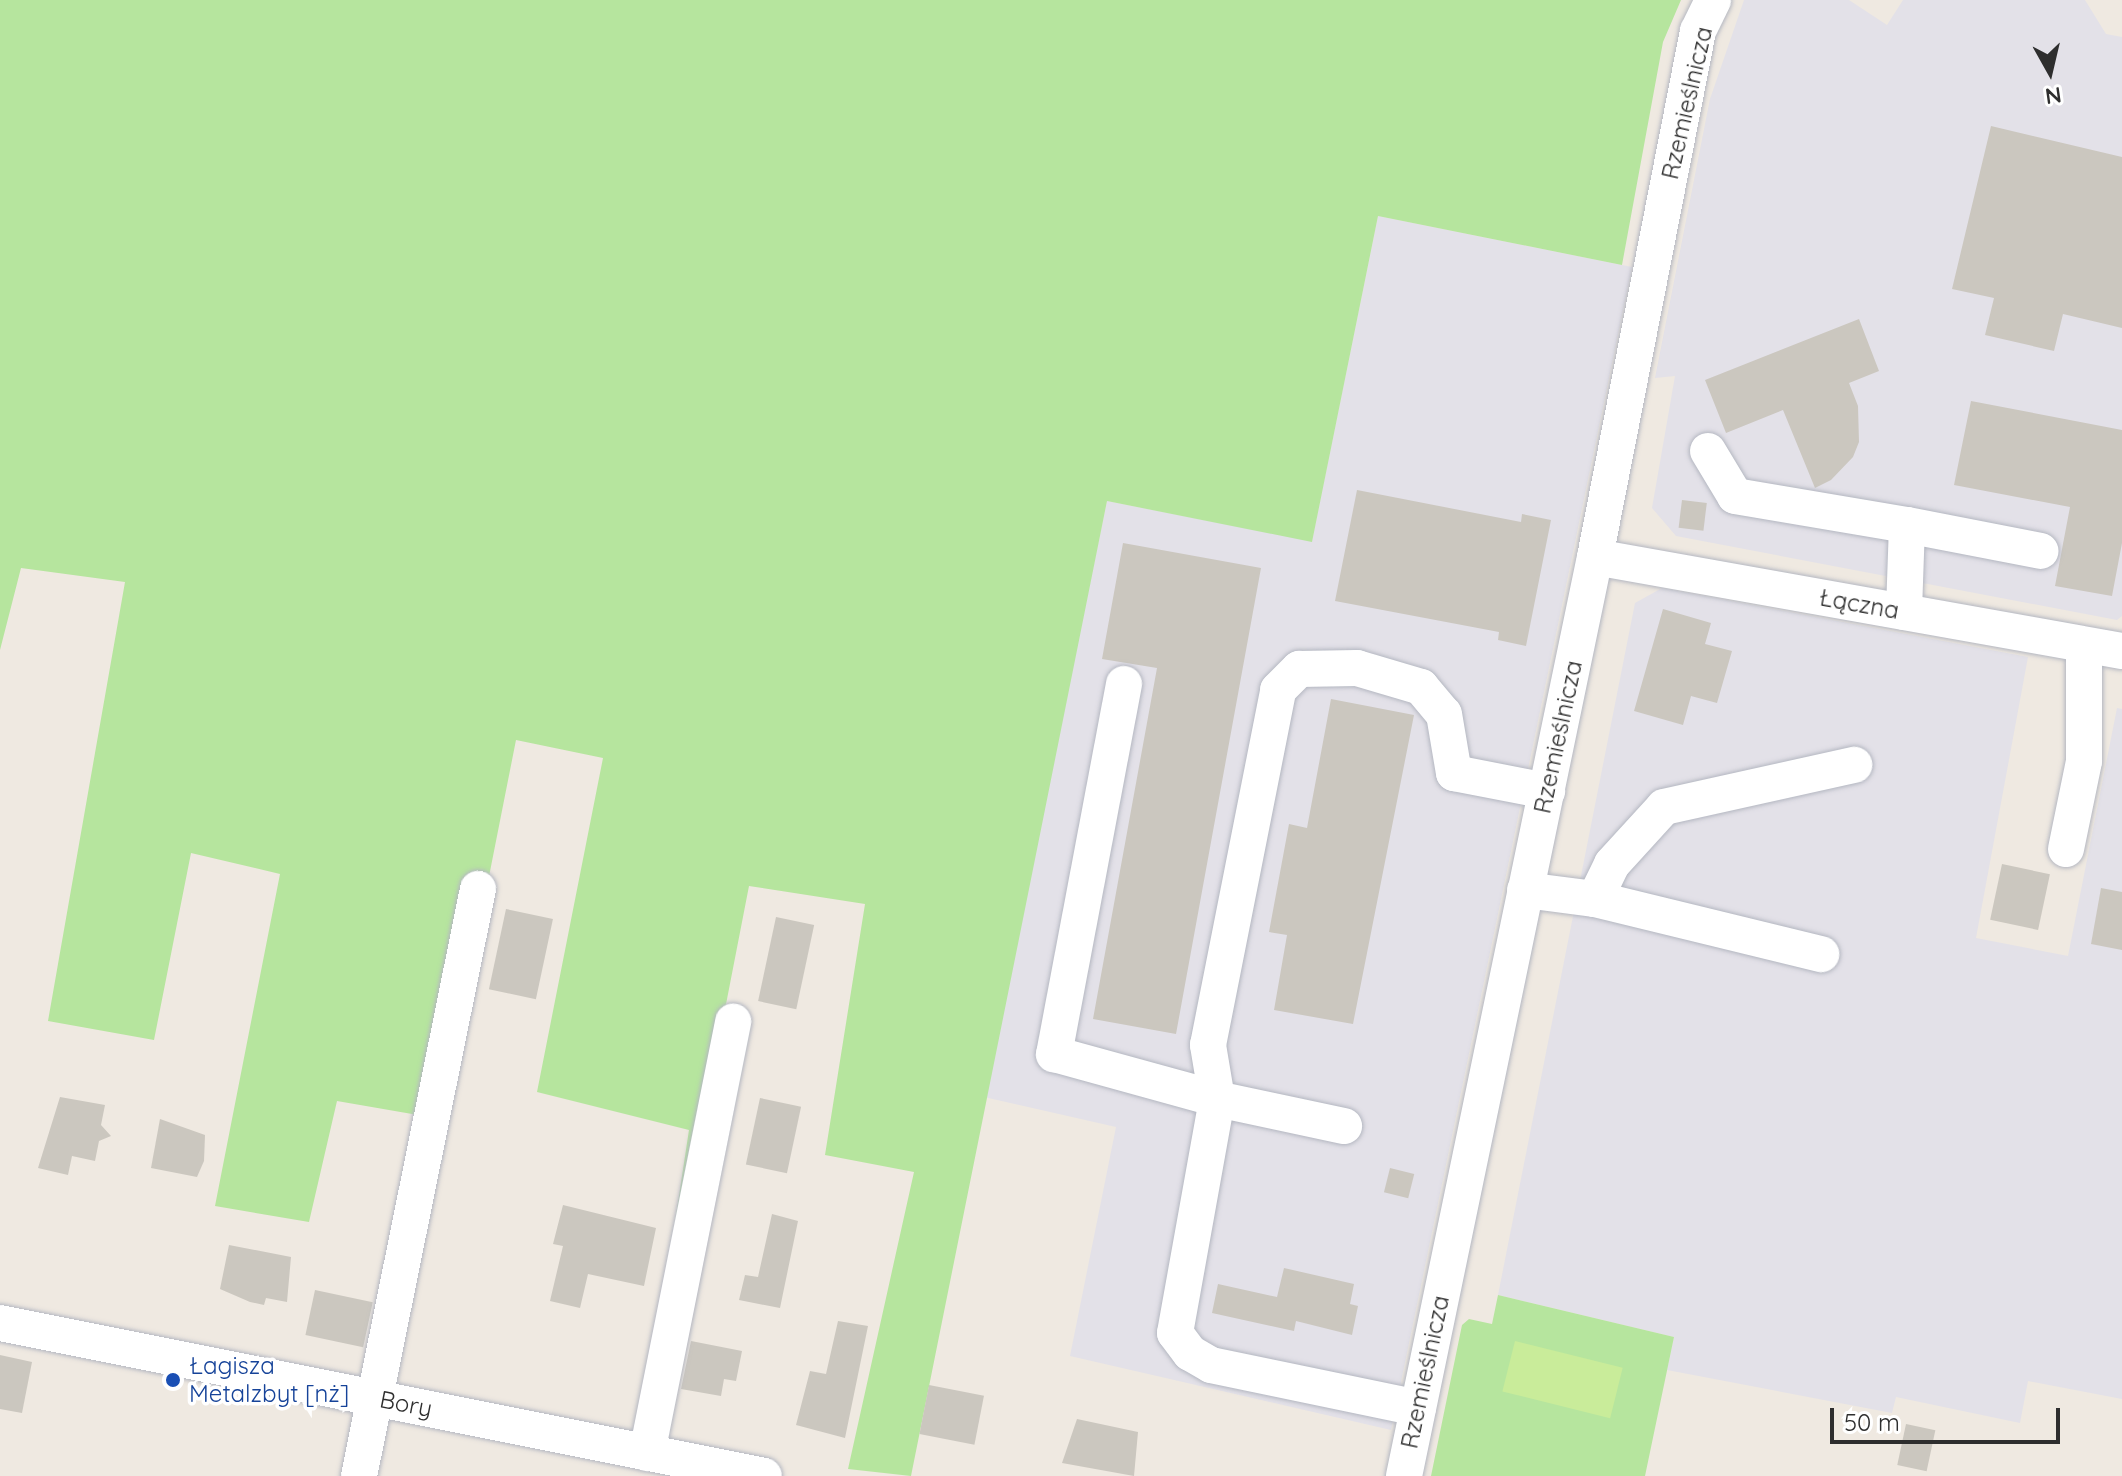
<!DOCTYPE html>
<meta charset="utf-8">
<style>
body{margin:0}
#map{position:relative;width:2122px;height:1476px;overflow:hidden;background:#efe9e1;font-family:Quicksand,sans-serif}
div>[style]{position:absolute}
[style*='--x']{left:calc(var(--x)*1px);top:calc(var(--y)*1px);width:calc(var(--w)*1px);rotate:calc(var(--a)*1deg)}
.industrial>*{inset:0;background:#e3e1e8}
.green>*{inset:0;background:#b6e59e}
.pitch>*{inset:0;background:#c9ec9a;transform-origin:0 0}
.building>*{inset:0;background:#cbc7bf;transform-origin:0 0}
.roads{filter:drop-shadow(0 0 2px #b4b7c1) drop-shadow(0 0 2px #b4b7c1)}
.minor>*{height:36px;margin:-18px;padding:0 18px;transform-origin:18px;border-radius:18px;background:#fff}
.dots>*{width:22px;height:22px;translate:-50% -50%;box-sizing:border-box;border:4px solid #fff;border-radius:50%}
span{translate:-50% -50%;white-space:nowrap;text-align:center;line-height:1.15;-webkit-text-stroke:7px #fff;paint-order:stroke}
.street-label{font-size:24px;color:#2e2e2e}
.transit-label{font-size:24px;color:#164399}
.left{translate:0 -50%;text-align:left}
.north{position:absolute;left:2010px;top:32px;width:80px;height:80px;-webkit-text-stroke:6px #fff;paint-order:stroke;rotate:172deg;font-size:22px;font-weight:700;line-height:32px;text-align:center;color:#2e2e2e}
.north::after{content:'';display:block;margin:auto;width:28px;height:36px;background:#2e2e2e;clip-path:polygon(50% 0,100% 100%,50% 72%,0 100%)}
.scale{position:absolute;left:1830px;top:1408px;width:230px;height:36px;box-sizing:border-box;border:4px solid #2e2e2e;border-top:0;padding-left:10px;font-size:24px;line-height:28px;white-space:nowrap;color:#2e2e2e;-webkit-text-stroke:6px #fff;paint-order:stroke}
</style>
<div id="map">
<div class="industrial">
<i style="clip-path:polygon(1744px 0,1849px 0,1887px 25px,1903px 0,2085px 0,2106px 34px,2122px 37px,2122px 616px,2117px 620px,1676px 536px,1652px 508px,1675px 376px,1655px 378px,1710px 99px)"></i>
<i style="clip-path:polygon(1378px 216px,1632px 267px,1391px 1430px,1070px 1356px,1116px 1127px,984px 1097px,1107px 501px,1312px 541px)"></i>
<i style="clip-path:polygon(1662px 588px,2028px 657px,1976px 938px,2068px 956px,2117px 708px,2122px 709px,2122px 1399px,2028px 1381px,2020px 1423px,1896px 1397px,1892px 1413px,1667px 1370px,1674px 1337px,1498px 1295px,1635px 603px)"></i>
</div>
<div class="green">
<i style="clip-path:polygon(0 0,1681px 0,1663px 42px,1622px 265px,1378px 216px,1312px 542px,1107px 501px,911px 1476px,848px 1469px,914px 1172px,825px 1155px,865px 904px,749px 886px,644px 1426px,689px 1130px,537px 1092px,603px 758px,516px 740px,441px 1119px,337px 1101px,309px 1222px,215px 1206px,280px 874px,191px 853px,154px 1040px,48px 1021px,125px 582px,21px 568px,0 650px)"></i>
<i style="clip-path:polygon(1498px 1295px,1674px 1337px,1645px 1476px,1431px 1476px,1462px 1325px,1469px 1319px,1492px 1324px)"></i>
</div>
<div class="pitch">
<i style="left:1515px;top:1341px;width:111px;height:52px;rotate:14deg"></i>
</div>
<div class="building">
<i style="clip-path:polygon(1991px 126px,2122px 157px,2122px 328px,2063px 314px,2054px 351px,1985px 335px,1994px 298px,1952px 289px)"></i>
<i style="clip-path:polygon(1859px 319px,1879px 371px,1849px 383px,1858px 406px,1859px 442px,1853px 457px,1831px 480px,1815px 488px,1783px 410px,1726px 433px,1705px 380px)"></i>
<i style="clip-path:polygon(1971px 401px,2122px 430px,2122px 543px,2112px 596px,2055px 586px,2070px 507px,1954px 485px)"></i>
<i style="clip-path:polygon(1357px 490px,1521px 522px,1522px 514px,1551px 520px,1526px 646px,1498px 640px,1499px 632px,1335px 601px)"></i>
<i style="left:1682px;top:500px;width:25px;height:28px;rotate:7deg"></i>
<i style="clip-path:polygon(1123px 543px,1261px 568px,1176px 1034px,1093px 1019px,1157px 668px,1102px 659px)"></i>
<i style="clip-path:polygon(1663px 609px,1711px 623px,1705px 644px,1732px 651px,1717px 703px,1691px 696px,1683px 725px,1634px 711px)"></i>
<i style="clip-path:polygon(1331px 699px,1414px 715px,1353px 1024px,1274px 1010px,1287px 935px,1269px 932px,1289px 824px,1307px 828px)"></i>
<i style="left:2002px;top:864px;width:49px;height:57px;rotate:12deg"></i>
<i style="clip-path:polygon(2101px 888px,2122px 892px,2122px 950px,2091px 944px)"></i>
<i style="left:506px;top:909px;width:48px;height:82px;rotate:12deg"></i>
<i style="left:776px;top:917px;width:39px;height:86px;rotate:12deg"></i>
<i style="clip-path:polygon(60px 1097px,105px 1105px,101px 1125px,111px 1136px,99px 1141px,95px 1161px,72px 1156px,68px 1175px,38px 1168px)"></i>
<i style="left:760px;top:1098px;width:42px;height:68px;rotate:12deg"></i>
<i style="clip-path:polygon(160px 1119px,205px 1135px,204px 1161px,197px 1177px,151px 1168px)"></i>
<i style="left:1390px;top:1168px;width:25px;height:25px;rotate:14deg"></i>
<i style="clip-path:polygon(563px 1205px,656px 1228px,644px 1286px,588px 1274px,580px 1308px,550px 1301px,563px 1246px,553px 1244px)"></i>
<i style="clip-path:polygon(772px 1214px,798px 1221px,780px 1308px,739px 1300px,745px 1275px,758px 1277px)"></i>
<i style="clip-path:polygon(229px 1245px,291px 1257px,287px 1302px,266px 1298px,264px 1305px,250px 1302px,220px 1289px)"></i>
<i style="clip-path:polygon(1284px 1268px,1354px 1284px,1350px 1304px,1358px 1306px,1352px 1335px,1296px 1321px,1294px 1331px,1212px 1313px,1218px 1284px,1277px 1297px)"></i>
<i style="left:315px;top:1290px;width:59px;height:46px;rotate:12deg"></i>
<i style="clip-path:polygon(838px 1321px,868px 1326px,845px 1438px,796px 1425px,810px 1371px,826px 1374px)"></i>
<i style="clip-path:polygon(691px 1341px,742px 1351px,736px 1381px,724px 1379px,721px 1396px,681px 1389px)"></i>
<i style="clip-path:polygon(0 1355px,32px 1362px,22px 1413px,0 1409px)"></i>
<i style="left:929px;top:1385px;width:56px;height:50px;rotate:11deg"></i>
<i style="clip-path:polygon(1077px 1419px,1138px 1432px,1134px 1476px,1062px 1463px)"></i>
<i style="left:1906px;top:1424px;width:30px;height:42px;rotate:12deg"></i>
</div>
<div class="roads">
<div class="minor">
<i style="--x:1708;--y:451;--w:52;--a:59"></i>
<i style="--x:1735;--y:496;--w:174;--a:9.6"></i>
<i style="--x:1907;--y:525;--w:87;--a:92"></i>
<i style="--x:1907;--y:525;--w:136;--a:11"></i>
<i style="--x:1595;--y:557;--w:535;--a:10.11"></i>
<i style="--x:1124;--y:684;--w:377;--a:100.7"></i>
<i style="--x:1054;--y:1054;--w:169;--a:15.4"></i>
<i style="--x:1217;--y:1099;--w:130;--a:12"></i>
<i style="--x:2066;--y:849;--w:90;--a:-78.4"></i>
<i style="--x:2084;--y:761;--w:116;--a:-90"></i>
<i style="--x:1525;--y:890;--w:71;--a:7.3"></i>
<i style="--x:1595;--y:899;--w:39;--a:-64"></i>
<i style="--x:1612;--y:864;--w:77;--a:-47.6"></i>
<i style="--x:1664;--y:807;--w:195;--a:-12.5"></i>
<i style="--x:1595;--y:899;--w:233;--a:13.7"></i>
<i style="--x:0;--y:1323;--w:779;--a:11.32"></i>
<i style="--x:1418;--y:1408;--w:211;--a:-168.3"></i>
<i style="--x:1211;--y:1365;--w:24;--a:-150"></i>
<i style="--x:1190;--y:1353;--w:25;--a:-127"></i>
<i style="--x:1175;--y:1333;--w:238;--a:-79.8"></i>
<i style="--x:1217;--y:1099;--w:55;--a:-99.5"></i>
<i style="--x:1208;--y:1045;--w:362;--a:-78.8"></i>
<i style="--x:1278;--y:690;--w:30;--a:-45"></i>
<i style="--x:1299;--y:669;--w:58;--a:-1"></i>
<i style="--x:1357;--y:668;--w:67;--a:16.5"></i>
<i style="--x:1421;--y:687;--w:35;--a:50"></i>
<i style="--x:1444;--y:714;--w:60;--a:80.4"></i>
<i style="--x:1454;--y:773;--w:95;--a:11"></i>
<i style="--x:647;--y:1453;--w:440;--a:-78.7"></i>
<i style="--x:359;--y:1476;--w:599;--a:-78.54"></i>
<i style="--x:1404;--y:1476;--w:939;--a:-78.26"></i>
<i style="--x:1595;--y:557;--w:536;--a:-78.92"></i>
<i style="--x:1698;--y:31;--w:34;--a:-64"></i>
</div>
</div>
<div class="dots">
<i style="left:173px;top:1380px;background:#1a4fb4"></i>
</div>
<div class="street-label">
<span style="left:1687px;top:103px;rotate:-77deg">Rzemieślnicza</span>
<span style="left:1859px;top:604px;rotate:10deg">Łączna</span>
<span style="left:1558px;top:737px;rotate:-78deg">Rzemieślnicza</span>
<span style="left:1425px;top:1372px;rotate:-78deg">Rzemieślnicza</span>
<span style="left:406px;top:1404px;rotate:11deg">Bory</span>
</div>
<div class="transit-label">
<span class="left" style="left:189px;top:1380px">Łagisza<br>Metalzbyt [nż]</span>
</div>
<div class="north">N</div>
<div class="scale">50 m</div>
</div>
